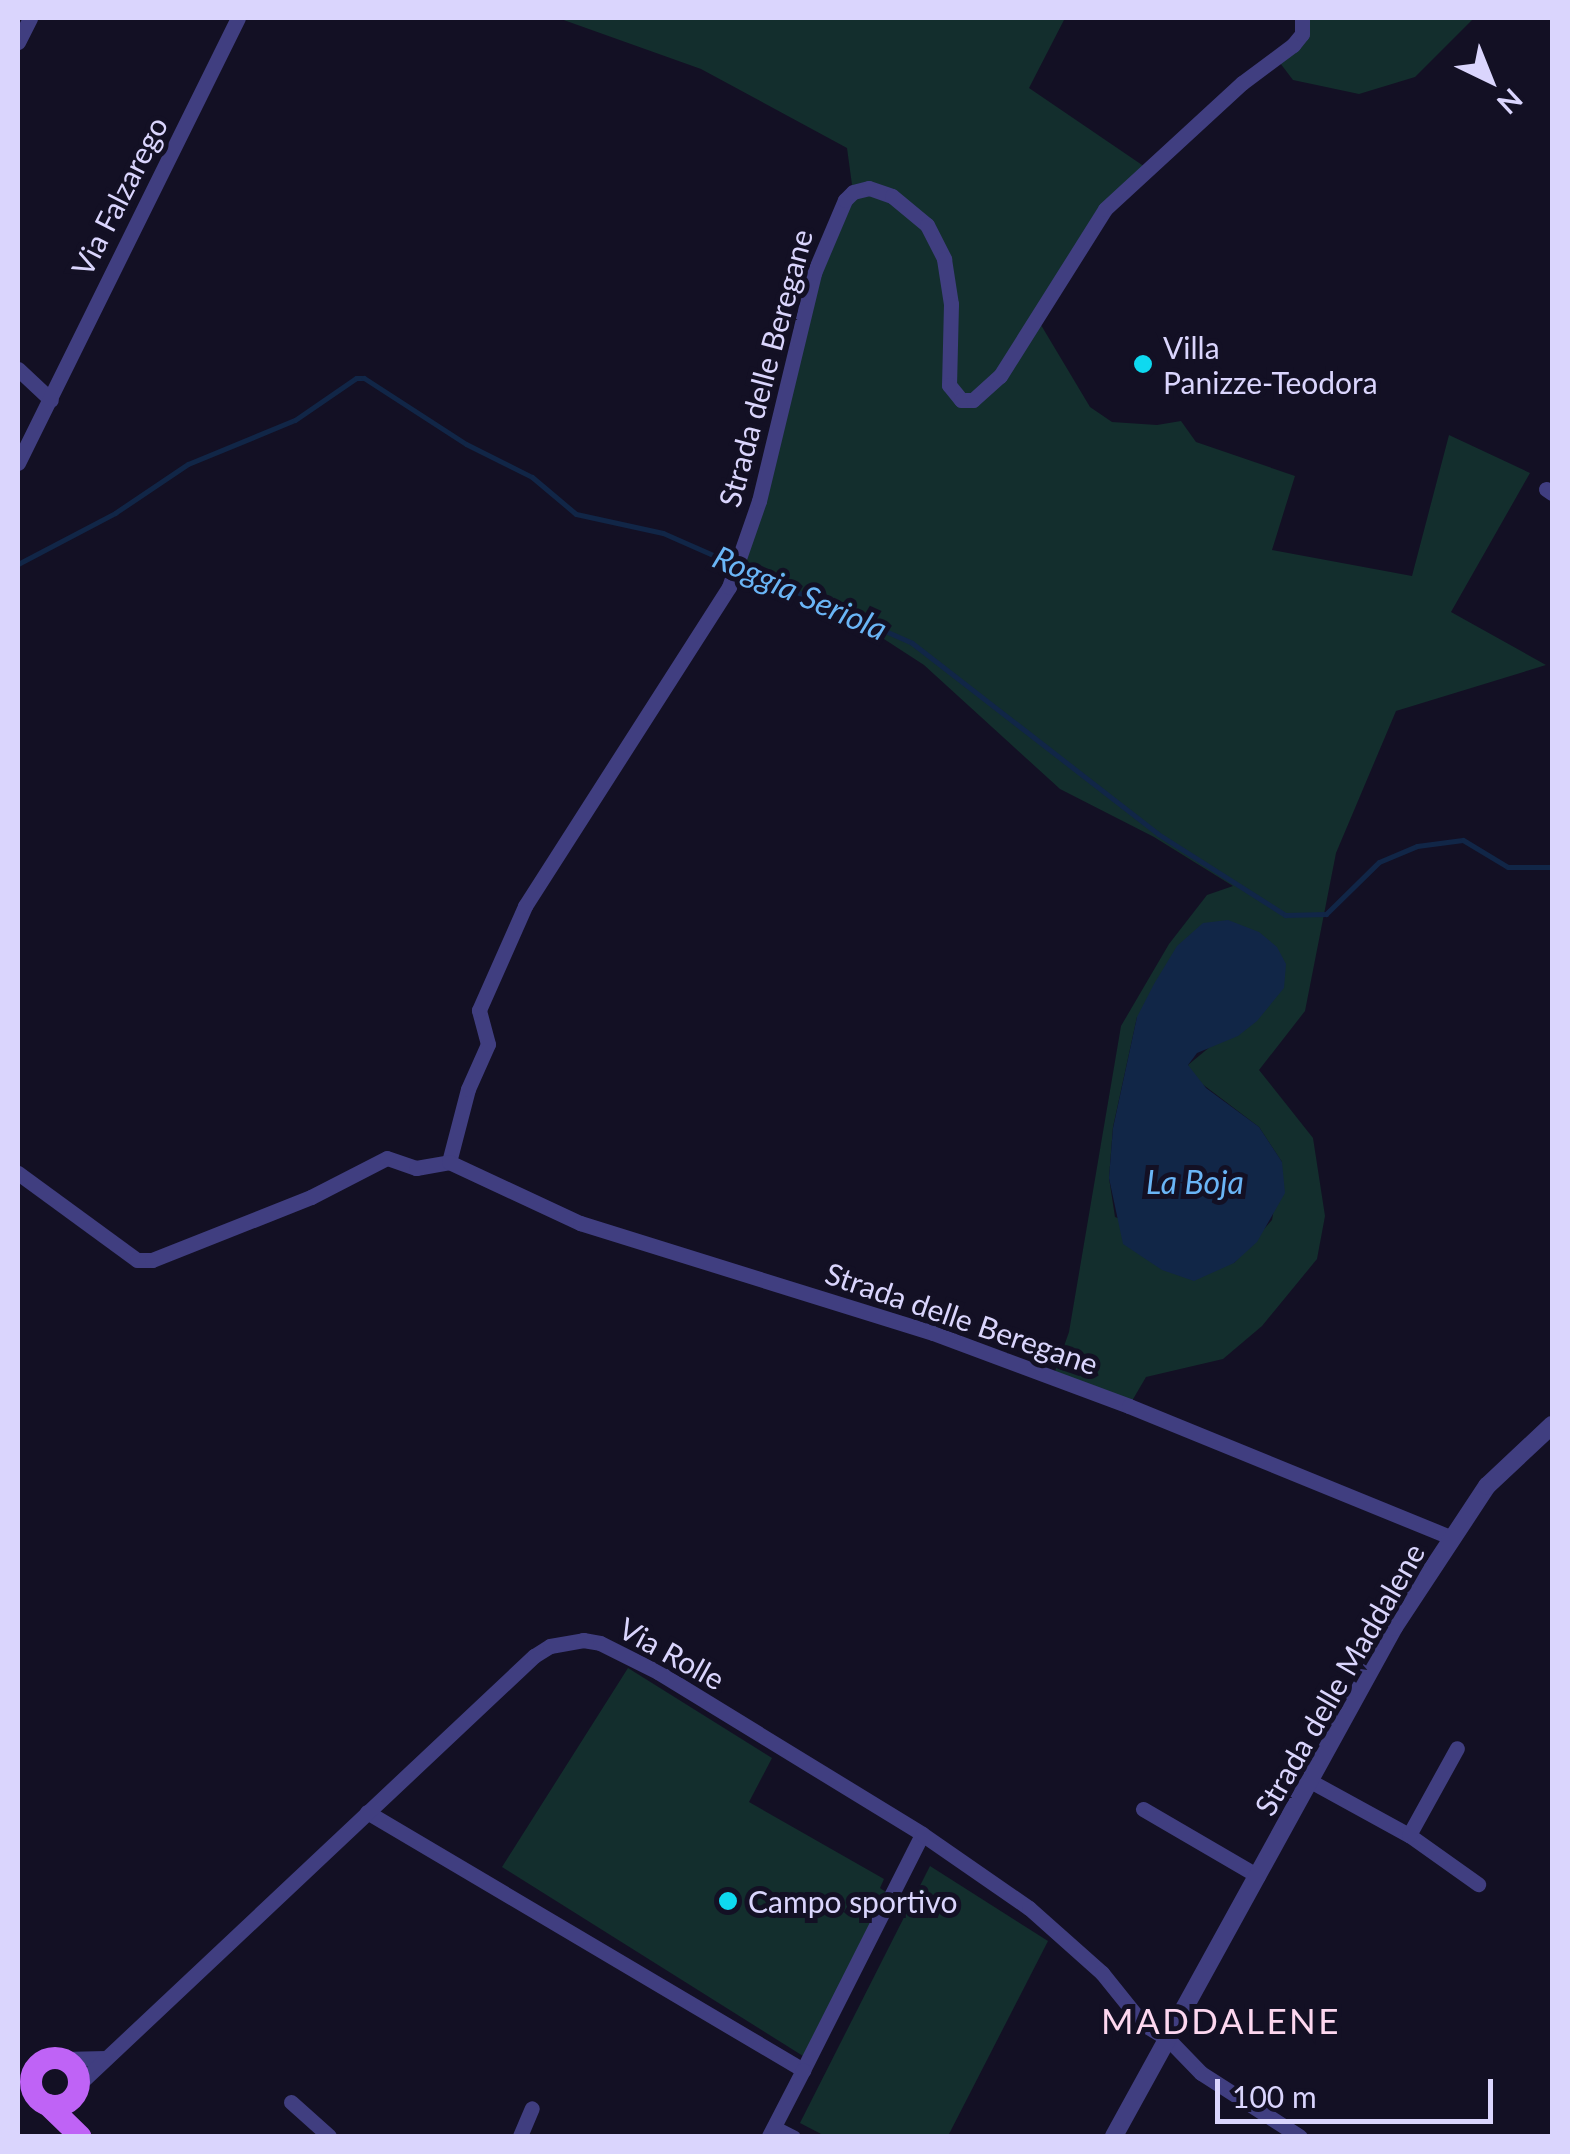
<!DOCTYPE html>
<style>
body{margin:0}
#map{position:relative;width:1570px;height:2154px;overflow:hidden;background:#131024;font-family:Lato,sans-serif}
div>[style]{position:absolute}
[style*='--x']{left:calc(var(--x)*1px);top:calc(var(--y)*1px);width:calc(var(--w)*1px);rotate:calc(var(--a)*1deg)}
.green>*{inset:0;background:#132e2d}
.water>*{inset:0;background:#112647}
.stream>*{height:5px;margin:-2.5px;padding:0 2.5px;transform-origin:2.5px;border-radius:2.5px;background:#112647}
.pedestrian>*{height:11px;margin:-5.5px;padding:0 5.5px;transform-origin:5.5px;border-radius:5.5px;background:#403e80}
.minor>*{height:15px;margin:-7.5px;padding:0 7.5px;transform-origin:7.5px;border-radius:7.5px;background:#403e80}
.tertiary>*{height:18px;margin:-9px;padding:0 9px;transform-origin:9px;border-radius:9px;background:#403e80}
.primary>*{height:22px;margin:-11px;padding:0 11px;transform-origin:11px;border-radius:11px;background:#bf63f6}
.primary>.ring{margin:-11px;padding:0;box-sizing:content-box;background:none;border:22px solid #bf63f6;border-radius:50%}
.dots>*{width:28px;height:28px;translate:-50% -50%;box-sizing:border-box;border:5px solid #131024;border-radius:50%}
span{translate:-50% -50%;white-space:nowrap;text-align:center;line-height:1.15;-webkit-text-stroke:10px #131024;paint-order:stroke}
.street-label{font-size:30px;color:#dad5fd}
.poi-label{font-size:30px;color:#dad5fd}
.left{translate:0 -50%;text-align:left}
.water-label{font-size:32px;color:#6ab5f6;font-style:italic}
.quarter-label{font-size:35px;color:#fdd7ef;letter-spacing:2.5px}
.frame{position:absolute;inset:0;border:20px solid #dad5fd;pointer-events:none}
.north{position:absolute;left:1440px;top:30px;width:100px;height:100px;-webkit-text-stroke:8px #131024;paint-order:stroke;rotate:137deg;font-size:28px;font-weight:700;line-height:40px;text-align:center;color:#dad5fd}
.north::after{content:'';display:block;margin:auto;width:35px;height:45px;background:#dad5fd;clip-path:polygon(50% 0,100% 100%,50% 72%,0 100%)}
.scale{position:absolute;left:1215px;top:2079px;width:278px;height:45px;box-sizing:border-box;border:5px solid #dad5fd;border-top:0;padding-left:12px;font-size:30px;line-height:35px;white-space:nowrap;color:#dad5fd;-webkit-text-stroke:8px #131024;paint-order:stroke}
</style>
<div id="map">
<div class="green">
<i style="clip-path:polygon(evenodd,558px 18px,1065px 18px,1029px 88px,1148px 169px,1105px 209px,1038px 320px,1090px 407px,1112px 422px,1157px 425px,1181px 421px,1196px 442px,1295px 476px,1272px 550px,1412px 576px,1449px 435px,1530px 473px,1451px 612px,1546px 665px,1396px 711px,1336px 853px,1305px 1011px,1259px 1070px,1313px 1138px,1325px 1216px,1317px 1259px,1262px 1326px,1223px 1359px,1146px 1377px,1129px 1406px,1053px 1377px,1069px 1332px,1121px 1026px,1169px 944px,1207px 895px,1233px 886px,1154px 837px,1060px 789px,924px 665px,850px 617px,737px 564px,814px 273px,853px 192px,847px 148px,701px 69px,558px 18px,1137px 1017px,1211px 1046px,1188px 1065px,1193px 1077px,1259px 1127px,1282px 1162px,1272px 1220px,1234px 1263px,1115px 1217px,1109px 1178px,1113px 1127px,1137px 1017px)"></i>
<i style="clip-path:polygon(1302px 18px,1474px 18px,1415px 77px,1359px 94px,1293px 80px,1277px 59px,1293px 45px)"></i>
<i style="clip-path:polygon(628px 1668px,772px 1758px,749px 1802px,884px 1879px,880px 1888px,890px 1895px,803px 2056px,502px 1867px)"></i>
<i style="clip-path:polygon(930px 1866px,1048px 1941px,948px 2136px,825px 2136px,800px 2123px)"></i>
</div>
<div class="water">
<i style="clip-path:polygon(1228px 920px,1259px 932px,1277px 947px,1286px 964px,1284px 988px,1257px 1021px,1238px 1036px,1197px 1053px,1188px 1065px,1206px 1088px,1259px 1127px,1282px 1162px,1285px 1193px,1257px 1242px,1234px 1263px,1194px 1281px,1162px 1270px,1123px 1244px,1109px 1178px,1113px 1128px,1137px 1017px,1154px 984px,1177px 946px,1203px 923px)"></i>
</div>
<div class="stream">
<i style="--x:18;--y:564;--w:110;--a:-27.7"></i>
<i style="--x:115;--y:513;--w:88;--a:-33.9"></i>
<i style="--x:188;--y:464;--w:116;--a:-22.4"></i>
<i style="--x:295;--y:420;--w:74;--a:-34.5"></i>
<i style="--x:356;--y:378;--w:8;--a:0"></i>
<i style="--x:364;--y:378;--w:121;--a:32.9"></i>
<i style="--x:466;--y:444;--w:74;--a:26.6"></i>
<i style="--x:532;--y:477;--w:57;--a:40.1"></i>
<i style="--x:576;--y:514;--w:89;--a:12.3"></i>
<i style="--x:663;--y:533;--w:272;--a:23.8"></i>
<i style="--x:912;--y:643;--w:311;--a:37.8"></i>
<i style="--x:1158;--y:834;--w:151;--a:32.5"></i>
<i style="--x:1285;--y:915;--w:41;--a:-1.4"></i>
<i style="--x:1326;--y:914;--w:74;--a:-44.5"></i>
<i style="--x:1379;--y:862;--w:41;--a:-22.8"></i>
<i style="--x:1417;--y:846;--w:46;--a:-7.4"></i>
<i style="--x:1463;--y:840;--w:52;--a:31"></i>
<i style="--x:1508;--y:867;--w:44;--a:0"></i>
</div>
<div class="pedestrian">
<i style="--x:775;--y:2126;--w:22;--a:27"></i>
</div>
<div class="minor">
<i style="--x:18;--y:42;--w:27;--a:-63"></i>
<i style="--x:18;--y:369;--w:45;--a:43.2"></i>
<i style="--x:18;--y:463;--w:496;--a:-63.7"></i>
<i style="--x:1546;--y:489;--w:7;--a:34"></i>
<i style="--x:449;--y:1162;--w:75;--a:-75.4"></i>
<i style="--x:468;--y:1089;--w:49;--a:-66"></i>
<i style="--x:488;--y:1044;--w:35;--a:-105"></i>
<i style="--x:479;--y:1010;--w:114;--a:-66.1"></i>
<i style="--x:525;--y:906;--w:379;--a:-57.4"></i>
<i style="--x:729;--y:587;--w:91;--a:-70.8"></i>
<i style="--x:759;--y:501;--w:235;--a:-76.4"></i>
<i style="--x:814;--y:273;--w:79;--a:-67"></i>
<i style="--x:845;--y:200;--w:11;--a:-45"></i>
<i style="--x:853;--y:192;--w:16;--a:-14"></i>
<i style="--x:869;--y:188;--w:24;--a:19"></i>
<i style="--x:892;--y:196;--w:45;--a:39.6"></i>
<i style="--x:927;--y:225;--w:38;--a:63"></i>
<i style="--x:944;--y:259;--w:46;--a:81.2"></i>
<i style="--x:951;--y:304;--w:81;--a:91.4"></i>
<i style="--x:949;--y:385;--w:19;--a:51"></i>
<i style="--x:961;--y:400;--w:12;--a:0"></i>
<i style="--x:973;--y:400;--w:36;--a:-42"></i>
<i style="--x:1000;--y:376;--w:197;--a:-57.8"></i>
<i style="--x:1105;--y:209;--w:186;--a:-42.6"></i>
<i style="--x:1242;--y:83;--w:64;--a:-36.7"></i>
<i style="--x:1293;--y:45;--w:14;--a:-51"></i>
<i style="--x:1302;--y:34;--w:16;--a:-90"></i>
<i style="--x:18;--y:1173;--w:147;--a:36.2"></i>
<i style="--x:137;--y:1260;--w:15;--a:0"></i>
<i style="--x:152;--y:1260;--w:171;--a:-21.6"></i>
<i style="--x:311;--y:1197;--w:85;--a:-27.2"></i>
<i style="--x:387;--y:1158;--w:31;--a:19"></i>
<i style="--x:416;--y:1168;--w:34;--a:-10"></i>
<i style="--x:449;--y:1162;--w:145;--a:25"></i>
<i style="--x:580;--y:1223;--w:370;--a:17.3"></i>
<i style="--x:933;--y:1333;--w:209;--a:20.4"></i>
<i style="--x:1129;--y:1406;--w:349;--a:22.2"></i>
<i style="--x:1312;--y:1782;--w:111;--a:28.7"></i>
<i style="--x:1409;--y:1835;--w:85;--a:35.4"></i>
<i style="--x:1143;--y:1809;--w:133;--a:30.2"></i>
<i style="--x:367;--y:1812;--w:507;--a:30.61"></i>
<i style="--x:803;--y:2070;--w:264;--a:-63.2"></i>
<i style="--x:1409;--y:1835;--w:99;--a:-61.1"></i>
<i style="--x:62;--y:2059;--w:44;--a:-1.3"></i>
<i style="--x:79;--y:2084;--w:625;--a:-43.25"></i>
<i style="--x:534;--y:1656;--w:19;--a:-32"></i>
<i style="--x:550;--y:1646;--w:34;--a:-10"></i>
<i style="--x:583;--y:1640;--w:17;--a:10"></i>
<i style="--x:600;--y:1643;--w:65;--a:26.6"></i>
<i style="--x:658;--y:1672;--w:310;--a:31.5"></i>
<i style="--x:922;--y:1834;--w:130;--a:34.7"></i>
<i style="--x:1029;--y:1908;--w:98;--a:41.7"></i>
<i style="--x:1102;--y:1973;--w:65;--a:51.2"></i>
<i style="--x:1143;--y:2024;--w:29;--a:31"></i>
<i style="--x:1168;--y:2039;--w:47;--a:45.9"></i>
<i style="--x:1201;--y:2073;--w:117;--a:32.7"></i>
<i style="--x:291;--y:2102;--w:51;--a:41.8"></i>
<i style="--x:520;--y:2136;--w:30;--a:-67"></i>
<i style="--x:769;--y:2136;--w:74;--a:-62.7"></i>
</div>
<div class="tertiary">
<i style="--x:1114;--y:2136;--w:581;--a:-61.18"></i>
<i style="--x:1394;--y:1627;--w:169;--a:-56.6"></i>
<i style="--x:1487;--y:1486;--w:89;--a:-43.2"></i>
</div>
<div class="primary">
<i class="ring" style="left:31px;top:2058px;width:26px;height:26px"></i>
<i style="--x:48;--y:2105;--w:45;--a:44.1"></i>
</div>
<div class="dots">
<i style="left:1143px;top:364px;background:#0ed9f0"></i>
<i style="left:728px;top:1901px;background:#0ed9f0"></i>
</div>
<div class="street-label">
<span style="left:119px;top:196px;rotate:-63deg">Via Falzarego</span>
<span style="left:765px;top:368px;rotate:-75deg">Strada delle Beregane</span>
<span style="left:962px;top:1318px;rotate:19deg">Strada delle Beregane</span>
<span style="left:672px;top:1653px;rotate:29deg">Via Rolle</span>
<span style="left:1339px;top:1679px;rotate:-60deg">Strada delle Maddalene</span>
</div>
<div class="poi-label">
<span class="left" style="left:1163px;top:364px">Villa<br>Panizze-Teodora</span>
<span class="left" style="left:748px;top:1901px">Campo sportivo</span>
</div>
<div class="water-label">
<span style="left:800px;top:593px;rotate:24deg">Roggia Seriola</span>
<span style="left:1195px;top:1182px">La Boja</span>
</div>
<div class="quarter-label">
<span style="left:1221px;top:2020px">MADDALENE</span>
</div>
<div class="frame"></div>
<div class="north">N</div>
<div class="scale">100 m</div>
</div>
